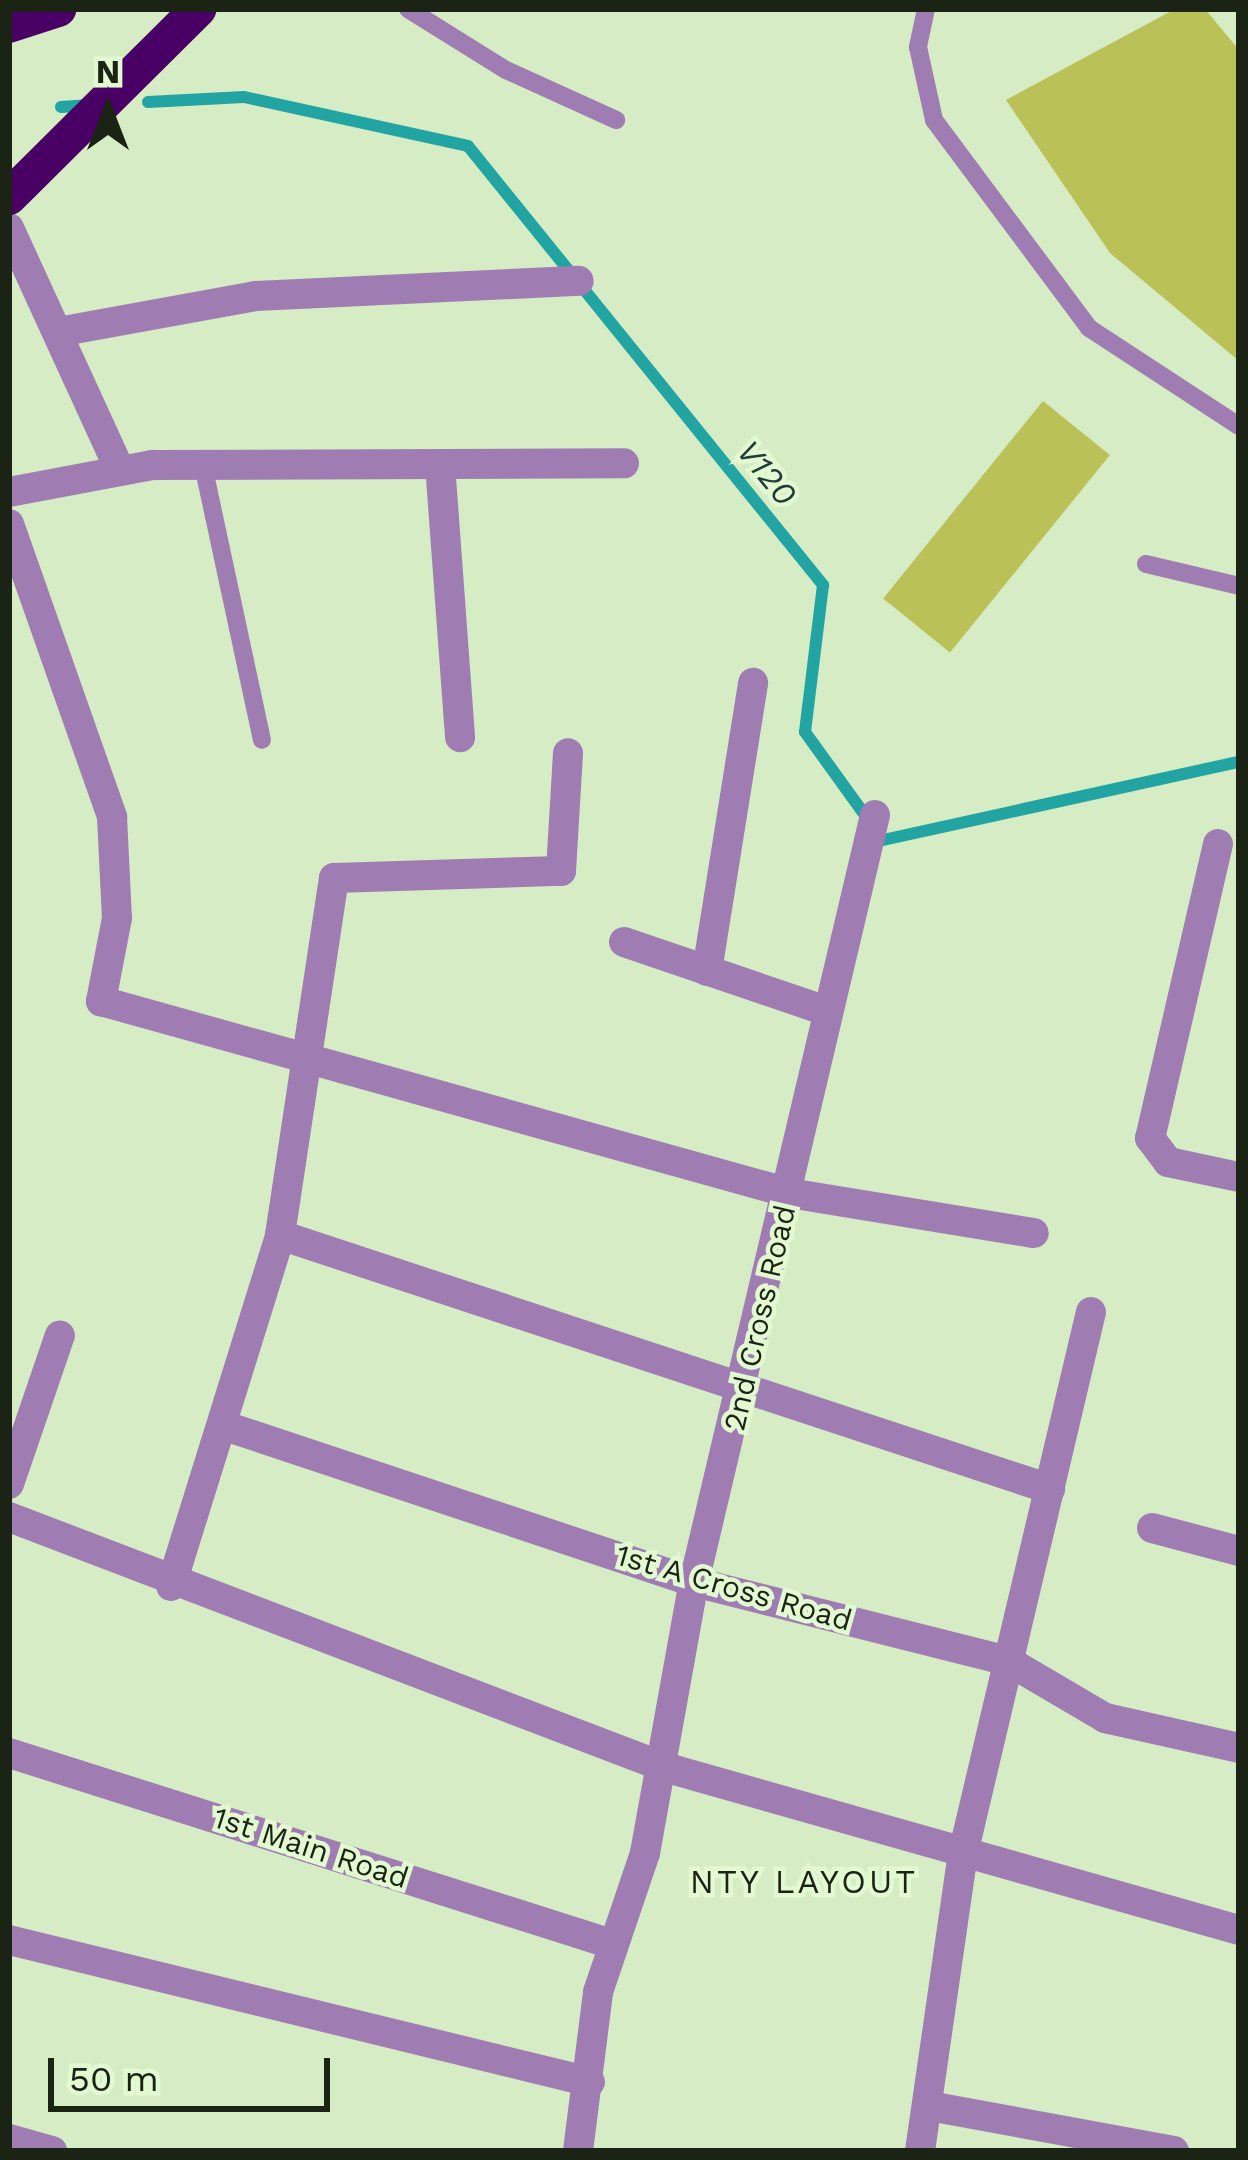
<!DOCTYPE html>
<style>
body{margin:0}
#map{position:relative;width:1248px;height:2160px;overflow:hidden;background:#d5ecc4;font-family:"Work Sans",sans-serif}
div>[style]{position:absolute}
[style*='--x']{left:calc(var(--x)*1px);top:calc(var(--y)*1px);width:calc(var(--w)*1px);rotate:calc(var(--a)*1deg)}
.stream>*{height:12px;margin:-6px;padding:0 6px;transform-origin:6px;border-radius:6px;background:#22a5a2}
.building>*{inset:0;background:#bac156;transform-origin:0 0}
.lane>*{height:18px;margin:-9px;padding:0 9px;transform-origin:9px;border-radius:9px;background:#9f7db2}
.street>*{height:30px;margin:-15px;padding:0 15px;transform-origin:15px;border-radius:15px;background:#9f7db2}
.highway>*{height:36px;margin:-18px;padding:0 18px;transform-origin:18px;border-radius:18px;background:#480064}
span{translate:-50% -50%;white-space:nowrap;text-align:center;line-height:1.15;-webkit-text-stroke:9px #e2f9d1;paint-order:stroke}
.street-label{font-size:30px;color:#1b2315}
.water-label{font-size:33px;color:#213b3a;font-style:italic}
.neighbourhood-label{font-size:33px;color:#1b2315;letter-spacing:3px}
.frame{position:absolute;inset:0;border:12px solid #1b2315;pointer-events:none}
.north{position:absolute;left:48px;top:48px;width:120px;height:120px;-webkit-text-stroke:9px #e2f9d1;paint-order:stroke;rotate:0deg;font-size:33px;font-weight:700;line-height:48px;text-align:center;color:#1b2315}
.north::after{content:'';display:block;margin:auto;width:42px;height:54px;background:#1b2315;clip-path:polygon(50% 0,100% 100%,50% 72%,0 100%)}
.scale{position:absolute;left:48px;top:2058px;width:282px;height:54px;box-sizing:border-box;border:6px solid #1b2315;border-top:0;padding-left:15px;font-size:36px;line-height:42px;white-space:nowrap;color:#1b2315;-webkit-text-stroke:9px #e2f9d1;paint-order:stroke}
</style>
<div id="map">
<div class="stream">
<i style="--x:148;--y:102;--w:96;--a:-3"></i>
<i style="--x:244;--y:97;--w:229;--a:12.3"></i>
<i style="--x:468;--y:146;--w:565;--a:51.04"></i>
<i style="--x:823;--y:585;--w:148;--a:97"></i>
<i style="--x:805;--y:732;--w:133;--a:54.2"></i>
<i style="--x:883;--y:840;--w:364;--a:-12.4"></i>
<i style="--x:61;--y:107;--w:29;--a:-4"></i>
</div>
<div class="building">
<i style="clip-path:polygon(1175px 9px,1205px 9px,1239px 50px,1239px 361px,1110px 253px,1006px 100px)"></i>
<i style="left:1043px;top:401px;width:86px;height:254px;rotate:39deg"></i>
</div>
<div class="lane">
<i style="--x:408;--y:9;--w:115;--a:31.9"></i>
<i style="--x:506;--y:70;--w:121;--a:24.4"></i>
<i style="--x:926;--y:9;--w:39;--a:102"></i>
<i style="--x:918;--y:47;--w:75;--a:77.6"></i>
<i style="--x:934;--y:120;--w:259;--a:53.3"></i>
<i style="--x:1089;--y:328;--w:179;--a:33.2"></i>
<i style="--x:203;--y:465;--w:281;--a:77.9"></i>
<i style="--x:1146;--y:564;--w:96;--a:13.3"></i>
</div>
<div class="street">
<i style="--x:9;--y:228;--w:267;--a:65.4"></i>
<i style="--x:58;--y:332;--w:201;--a:-10.3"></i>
<i style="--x:256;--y:296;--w:323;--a:-2.7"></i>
<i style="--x:440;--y:464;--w:274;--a:85.8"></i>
<i style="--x:9;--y:492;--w:146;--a:-10.7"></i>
<i style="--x:152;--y:465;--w:472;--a:-0.2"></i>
<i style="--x:9;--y:524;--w:311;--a:70.6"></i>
<i style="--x:112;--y:817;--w:101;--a:87.2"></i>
<i style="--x:117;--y:918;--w:85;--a:100.9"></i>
<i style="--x:101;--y:1001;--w:714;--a:15.59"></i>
<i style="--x:789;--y:1193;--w:248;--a:9.3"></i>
<i style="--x:1218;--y:844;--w:302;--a:103"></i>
<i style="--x:1150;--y:1138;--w:30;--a:53"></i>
<i style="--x:1168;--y:1162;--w:73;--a:11.9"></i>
<i style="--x:624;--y:942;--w:214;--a:18.8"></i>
<i style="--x:707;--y:971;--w:292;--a:-80.9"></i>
<i style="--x:280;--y:1235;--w:811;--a:18.26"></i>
<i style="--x:225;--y:1426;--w:494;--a:18.4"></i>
<i style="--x:694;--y:1582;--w:324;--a:14.1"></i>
<i style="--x:1008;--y:1661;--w:113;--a:30.4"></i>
<i style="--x:1105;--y:1718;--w:137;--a:12.6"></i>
<i style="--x:9;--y:1484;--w:157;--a:-71.1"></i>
<i style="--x:9;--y:1517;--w:701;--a:20.89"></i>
<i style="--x:664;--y:1767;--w:598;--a:15.83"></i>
<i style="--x:1152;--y:1528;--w:90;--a:14.8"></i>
<i style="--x:171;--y:1586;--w:368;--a:-72.7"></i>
<i style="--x:280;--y:1235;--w:361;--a:-81.4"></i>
<i style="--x:334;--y:878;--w:227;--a:-1.8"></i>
<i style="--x:561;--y:871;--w:118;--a:-86.6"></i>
<i style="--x:9;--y:1753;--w:633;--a:17.58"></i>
<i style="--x:9;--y:1940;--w:598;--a:13.73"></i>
<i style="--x:929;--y:2106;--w:249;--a:10.4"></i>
<i style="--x:9;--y:2139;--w:45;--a:15.6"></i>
<i style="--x:578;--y:2151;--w:160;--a:-82.8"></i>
<i style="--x:598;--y:1992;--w:147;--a:-71.3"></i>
<i style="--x:645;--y:1853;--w:275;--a:-79.8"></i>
<i style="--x:694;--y:1582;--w:788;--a:-76.72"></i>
<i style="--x:920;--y:2151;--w:296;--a:-81.8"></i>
<i style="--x:962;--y:1858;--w:561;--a:-76.71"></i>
</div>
<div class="highway">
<i style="--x:9;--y:25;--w:52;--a:-18.1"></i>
<i style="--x:9;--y:197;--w:267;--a:-44.8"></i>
</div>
<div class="street-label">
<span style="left:760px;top:1318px;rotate:-77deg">2nd Cross Road</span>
<span style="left:734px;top:1588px;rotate:16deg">1st A Cross Road</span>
<span style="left:311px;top:1848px;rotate:18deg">1st Main Road</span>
</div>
<div class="water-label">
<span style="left:767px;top:473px;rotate:51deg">V120</span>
</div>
<div class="neighbourhood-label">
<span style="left:804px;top:1882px">NTY LAYOUT</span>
</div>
<div class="frame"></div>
<div class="north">N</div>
<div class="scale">50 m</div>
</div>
